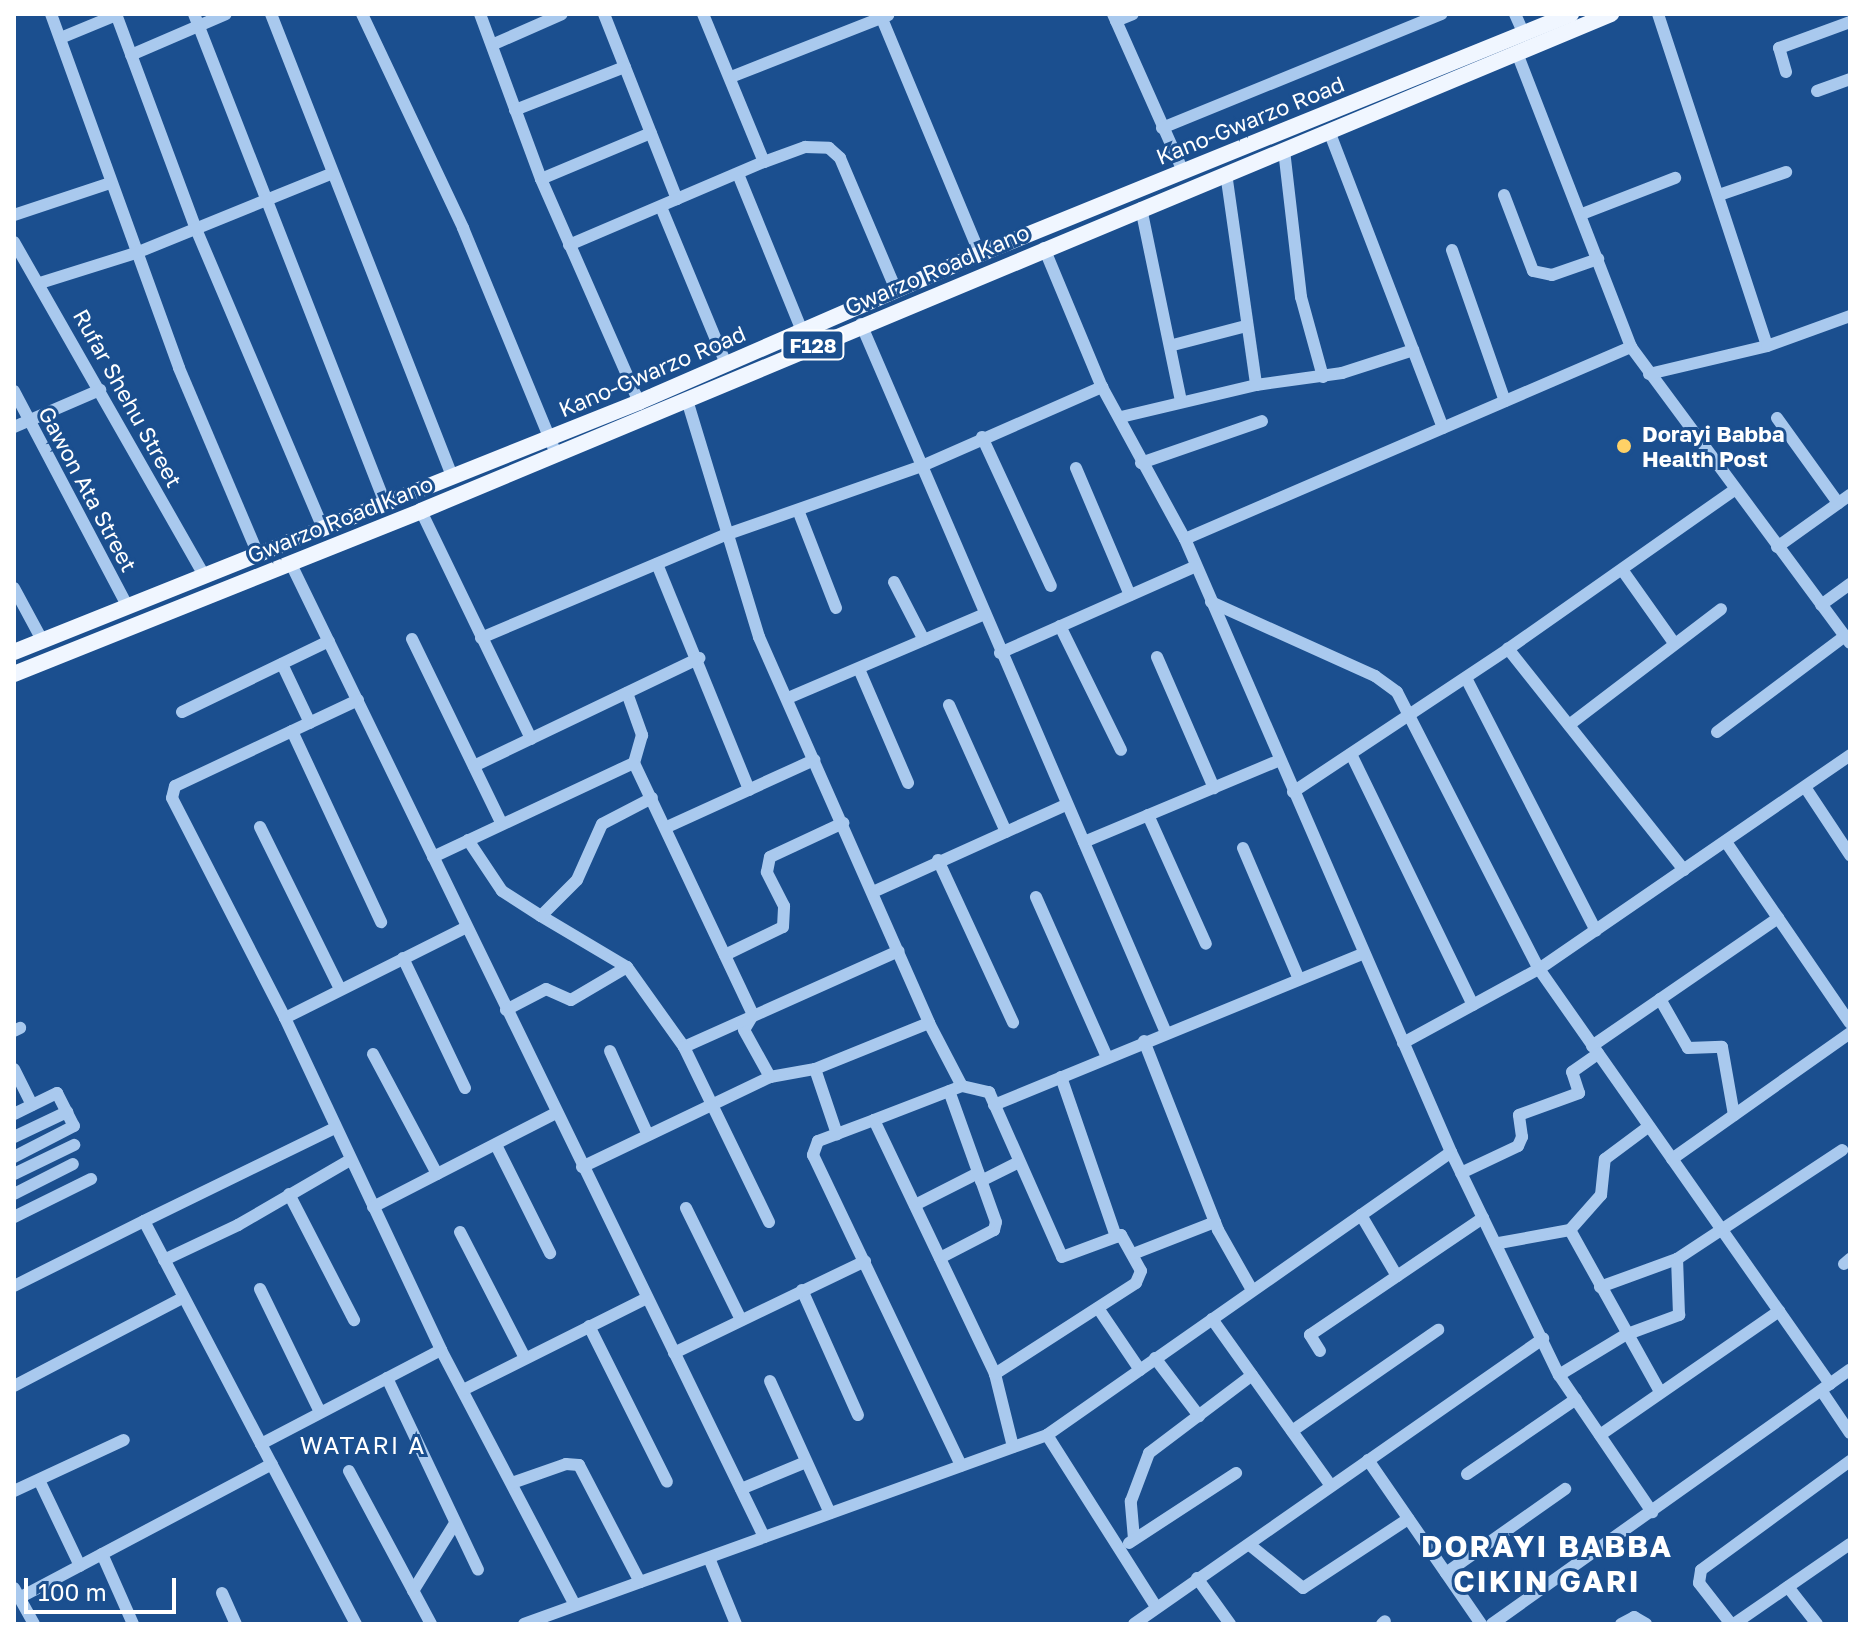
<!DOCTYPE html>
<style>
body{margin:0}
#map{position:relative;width:1864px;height:1638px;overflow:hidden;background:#1b4f8f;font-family:"Golos Text",sans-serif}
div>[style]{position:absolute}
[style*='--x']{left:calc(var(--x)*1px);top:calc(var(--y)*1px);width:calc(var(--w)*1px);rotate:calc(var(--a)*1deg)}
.minor>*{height:12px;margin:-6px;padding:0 6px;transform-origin:6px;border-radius:6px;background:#a9c9ee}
.major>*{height:16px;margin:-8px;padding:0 8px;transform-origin:8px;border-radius:8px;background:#f0f6ff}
.dots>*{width:22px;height:22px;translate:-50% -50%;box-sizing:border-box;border:4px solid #1b4f8f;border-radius:50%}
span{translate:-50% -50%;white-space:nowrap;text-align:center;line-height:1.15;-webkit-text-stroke:6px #1b4f8f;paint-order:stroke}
.shield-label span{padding:2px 6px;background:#1b4f8f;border:2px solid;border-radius:6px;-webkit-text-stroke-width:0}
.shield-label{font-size:20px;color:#fff;font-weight:700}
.street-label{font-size:22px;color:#fff}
.poi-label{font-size:22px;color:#fff;font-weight:700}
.left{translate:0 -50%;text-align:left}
.neighbourhood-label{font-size:24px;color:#fff;letter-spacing:2px}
.district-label{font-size:30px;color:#fff;font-weight:700;letter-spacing:2px}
.frame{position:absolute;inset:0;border:16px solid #fff;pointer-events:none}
.scale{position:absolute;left:24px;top:1578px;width:152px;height:36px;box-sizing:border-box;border:4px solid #fff;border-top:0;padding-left:10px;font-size:24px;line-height:28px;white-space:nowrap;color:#fff;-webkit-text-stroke:6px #1b4f8f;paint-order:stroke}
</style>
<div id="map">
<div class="minor">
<i style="--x:51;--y:14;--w:376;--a:70.1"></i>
<i style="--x:179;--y:368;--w:200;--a:67"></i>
<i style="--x:116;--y:14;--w:229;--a:69.6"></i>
<i style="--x:196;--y:229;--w:325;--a:67"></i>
<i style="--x:194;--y:14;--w:525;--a:68.66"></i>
<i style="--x:271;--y:14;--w:497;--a:68.6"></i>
<i style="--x:362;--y:14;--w:237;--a:64.7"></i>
<i style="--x:463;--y:228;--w:244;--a:67.6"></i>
<i style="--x:480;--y:14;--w:176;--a:69.7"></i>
<i style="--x:541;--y:179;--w:244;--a:66.3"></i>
<i style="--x:604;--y:14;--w:199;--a:68.5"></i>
<i style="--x:703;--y:14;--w:160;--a:67.6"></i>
<i style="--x:880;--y:14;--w:260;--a:67.4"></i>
<i style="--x:1113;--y:14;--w:172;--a:66"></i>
<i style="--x:1515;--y:14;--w:22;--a:66"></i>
<i style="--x:1658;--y:14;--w:349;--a:71.8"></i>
<i style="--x:1116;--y:21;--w:18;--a:-22"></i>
<i style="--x:63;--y:37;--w:57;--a:-22.5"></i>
<i style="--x:494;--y:44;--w:74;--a:-23.8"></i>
<i style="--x:1517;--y:53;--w:315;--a:68.8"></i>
<i style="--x:1631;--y:347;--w:368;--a:53.5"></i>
<i style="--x:131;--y:55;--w:103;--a:-23.3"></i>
<i style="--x:1786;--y:72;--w:25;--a:-106"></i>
<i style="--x:1779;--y:48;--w:76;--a:-20.1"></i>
<i style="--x:731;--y:77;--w:169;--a:-21.5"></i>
<i style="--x:1817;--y:91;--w:35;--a:-20"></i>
<i style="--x:515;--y:110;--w:118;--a:-21.4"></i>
<i style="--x:1162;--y:128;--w:302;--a:-22.2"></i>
<i style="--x:1329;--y:131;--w:318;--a:69"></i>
<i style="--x:1284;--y:150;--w:148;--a:83.4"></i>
<i style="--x:1301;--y:297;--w:83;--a:74.6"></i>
<i style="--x:1226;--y:173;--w:214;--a:81.9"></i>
<i style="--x:738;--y:174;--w:170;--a:67.8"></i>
<i style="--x:541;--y:179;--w:119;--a:-22.7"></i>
<i style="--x:1504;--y:195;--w:81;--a:69.1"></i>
<i style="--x:1533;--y:271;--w:19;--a:12"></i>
<i style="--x:1552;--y:275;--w:49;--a:-19.2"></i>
<i style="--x:1719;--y:195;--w:71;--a:-18.9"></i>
<i style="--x:661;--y:207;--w:170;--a:67.5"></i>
<i style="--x:1141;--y:208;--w:197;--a:78.3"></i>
<i style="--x:1582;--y:214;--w:100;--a:-21.2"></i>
<i style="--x:14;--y:215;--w:101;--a:-18.4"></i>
<i style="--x:14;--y:242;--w:383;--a:60.3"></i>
<i style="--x:569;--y:245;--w:212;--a:-23.1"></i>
<i style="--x:764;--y:162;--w:44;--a:-20.1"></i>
<i style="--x:805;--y:147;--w:24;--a:2"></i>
<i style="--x:829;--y:148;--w:15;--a:42"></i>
<i style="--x:840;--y:158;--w:143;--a:67"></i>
<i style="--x:1044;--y:248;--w:151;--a:67.4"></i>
<i style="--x:1102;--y:387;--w:173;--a:61.4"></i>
<i style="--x:1185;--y:539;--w:668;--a:66.54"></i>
<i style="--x:1451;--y:1152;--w:248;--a:64.2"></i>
<i style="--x:1559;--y:1375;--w:166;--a:55.8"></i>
<i style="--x:1452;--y:250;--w:160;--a:70.7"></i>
<i style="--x:40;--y:283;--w:101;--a:-17.4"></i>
<i style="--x:136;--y:253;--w:210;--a:-22.1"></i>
<i style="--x:861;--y:324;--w:772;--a:66.72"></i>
<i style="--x:1173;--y:345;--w:75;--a:-14.6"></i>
<i style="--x:1649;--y:374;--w:121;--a:-13.3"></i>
<i style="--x:1767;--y:346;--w:88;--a:-19.9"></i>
<i style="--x:14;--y:391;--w:242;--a:62.2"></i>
<i style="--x:687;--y:400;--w:248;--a:73.1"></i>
<i style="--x:759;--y:637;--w:422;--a:66.2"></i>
<i style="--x:929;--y:1023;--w:71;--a:62.4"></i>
<i style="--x:962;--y:1086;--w:28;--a:13"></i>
<i style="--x:989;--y:1092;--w:180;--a:66.1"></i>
<i style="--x:1062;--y:1257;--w:63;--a:-20.4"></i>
<i style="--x:1121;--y:1235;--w:41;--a:60.9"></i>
<i style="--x:1141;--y:1271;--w:13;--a:113"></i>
<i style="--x:1136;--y:1283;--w:168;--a:147.2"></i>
<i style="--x:995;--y:1374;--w:75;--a:76.1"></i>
<i style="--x:1121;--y:417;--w:139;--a:-13.3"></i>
<i style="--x:1256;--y:385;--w:87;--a:-7.9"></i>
<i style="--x:1342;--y:373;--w:75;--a:-17.9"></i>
<i style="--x:1777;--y:418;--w:105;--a:54.3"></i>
<i style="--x:14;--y:427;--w:94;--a:-23.3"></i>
<i style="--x:982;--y:437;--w:164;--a:65.2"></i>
<i style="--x:1141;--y:463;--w:128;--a:-19.1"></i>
<i style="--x:1076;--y:468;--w:138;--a:67"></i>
<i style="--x:798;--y:510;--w:105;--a:68.8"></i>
<i style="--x:421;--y:511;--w:253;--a:64.2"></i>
<i style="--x:1185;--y:539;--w:486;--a:-23.3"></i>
<i style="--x:1777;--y:547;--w:90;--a:-35.5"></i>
<i style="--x:291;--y:564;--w:1082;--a:64.07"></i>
<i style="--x:657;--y:564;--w:244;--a:67.8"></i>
<i style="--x:1623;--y:571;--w:88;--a:54.7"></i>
<i style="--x:894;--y:582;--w:65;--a:62.7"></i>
<i style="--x:14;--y:588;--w:59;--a:61.7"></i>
<i style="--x:1211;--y:602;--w:180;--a:24.3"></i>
<i style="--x:1375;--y:676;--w:27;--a:36"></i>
<i style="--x:1397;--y:692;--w:311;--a:62.9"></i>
<i style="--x:1539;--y:969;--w:507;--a:54.96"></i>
<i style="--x:1821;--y:605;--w:36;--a:-36"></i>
<i style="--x:1060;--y:626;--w:138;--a:63.8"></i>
<i style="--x:481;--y:638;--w:265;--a:-22.9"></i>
<i style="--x:725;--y:535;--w:209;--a:-19.3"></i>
<i style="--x:922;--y:466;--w:197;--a:-23.7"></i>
<i style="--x:412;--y:639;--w:203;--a:64.1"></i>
<i style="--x:1000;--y:653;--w:214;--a:-23.9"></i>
<i style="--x:1157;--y:657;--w:143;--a:66.5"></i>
<i style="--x:282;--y:664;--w:65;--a:64.6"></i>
<i style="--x:859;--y:669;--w:124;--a:66.7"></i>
<i style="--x:1466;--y:678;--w:284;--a:62.8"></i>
<i style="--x:627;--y:693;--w:45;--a:70.3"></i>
<i style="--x:642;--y:735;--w:29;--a:106"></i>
<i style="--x:788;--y:698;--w:212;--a:-23.1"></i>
<i style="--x:358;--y:700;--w:202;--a:154.8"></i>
<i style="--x:175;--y:786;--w:12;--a:104"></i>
<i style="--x:172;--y:798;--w:247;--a:62.8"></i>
<i style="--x:285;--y:1018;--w:367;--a:64.8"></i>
<i style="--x:441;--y:1350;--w:288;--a:62.3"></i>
<i style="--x:949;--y:705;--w:139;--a:65.8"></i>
<i style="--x:182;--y:712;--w:163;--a:-25.8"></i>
<i style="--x:1569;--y:725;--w:191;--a:-37.3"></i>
<i style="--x:292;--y:731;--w:211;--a:65"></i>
<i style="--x:1717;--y:732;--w:160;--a:-36.9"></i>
<i style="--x:1351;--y:754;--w:279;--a:64.1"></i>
<i style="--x:474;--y:766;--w:250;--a:-25.6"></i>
<i style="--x:1805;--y:787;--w:82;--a:56.5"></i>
<i style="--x:1293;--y:792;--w:258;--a:-33.6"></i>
<i style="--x:652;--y:798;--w:56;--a:152.5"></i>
<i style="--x:602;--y:824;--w:61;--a:114.1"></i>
<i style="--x:577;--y:880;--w:51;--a:135"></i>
<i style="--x:541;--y:916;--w:100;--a:30.7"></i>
<i style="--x:627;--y:967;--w:98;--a:54.5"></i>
<i style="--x:1148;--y:815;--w:141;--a:65.8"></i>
<i style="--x:260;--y:827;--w:181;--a:63.7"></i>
<i style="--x:667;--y:827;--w:162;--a:-24.5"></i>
<i style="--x:468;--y:840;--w:61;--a:56.3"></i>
<i style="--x:502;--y:891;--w:46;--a:32.7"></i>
<i style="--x:1084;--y:842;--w:212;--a:-22.7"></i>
<i style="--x:1726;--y:842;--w:219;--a:55.6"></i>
<i style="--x:1243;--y:848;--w:142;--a:66.9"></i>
<i style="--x:433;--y:857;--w:222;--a:-25.1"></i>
<i style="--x:634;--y:763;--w:279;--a:64.7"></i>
<i style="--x:753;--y:1015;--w:17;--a:121"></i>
<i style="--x:744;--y:1030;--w:54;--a:61"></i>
<i style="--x:770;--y:1077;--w:46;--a:-10.1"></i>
<i style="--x:815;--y:1069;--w:123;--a:-22"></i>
<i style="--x:938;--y:860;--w:179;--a:65.2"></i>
<i style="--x:1684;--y:870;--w:283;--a:-128.5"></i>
<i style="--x:1508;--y:649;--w:276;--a:-35.1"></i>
<i style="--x:873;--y:892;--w:212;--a:-24.3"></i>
<i style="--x:1036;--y:897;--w:175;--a:66.1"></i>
<i style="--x:725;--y:955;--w:64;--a:-25.8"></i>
<i style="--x:783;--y:927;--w:21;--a:-87"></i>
<i style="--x:784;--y:906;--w:38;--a:-117"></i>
<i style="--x:767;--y:872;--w:15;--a:-79"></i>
<i style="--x:770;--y:857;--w:81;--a:-25"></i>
<i style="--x:403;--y:958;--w:144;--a:64.5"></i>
<i style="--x:1660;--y:999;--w:56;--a:60.3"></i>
<i style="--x:1688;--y:1048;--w:34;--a:-2"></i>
<i style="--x:1722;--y:1047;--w:69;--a:80"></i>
<i style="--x:506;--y:1010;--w:45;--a:-27.7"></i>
<i style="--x:546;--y:989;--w:27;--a:24"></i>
<i style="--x:571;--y:1000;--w:65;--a:-30.5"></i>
<i style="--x:285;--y:1018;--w:203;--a:-26.6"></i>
<i style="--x:14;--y:1031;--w:7;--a:-27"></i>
<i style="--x:1144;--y:1041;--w:203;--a:68.6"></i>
<i style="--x:1218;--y:1230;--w:69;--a:60.5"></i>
<i style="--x:1403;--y:1043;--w:155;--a:-28.6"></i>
<i style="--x:1539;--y:969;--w:378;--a:-34.5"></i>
<i style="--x:1592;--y:1046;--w:226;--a:-34.5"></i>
<i style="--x:610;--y:1051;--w:92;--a:65.7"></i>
<i style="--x:373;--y:1054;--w:136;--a:61.9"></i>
<i style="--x:14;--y:1069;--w:40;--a:63.4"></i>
<i style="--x:815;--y:1069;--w:69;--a:71.3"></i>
<i style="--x:1061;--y:1077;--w:169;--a:71"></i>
<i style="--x:962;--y:1086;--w:94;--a:158.9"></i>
<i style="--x:874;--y:1120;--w:281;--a:64.5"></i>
<i style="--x:994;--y:1105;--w:400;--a:-22.3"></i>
<i style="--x:14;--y:1114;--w:48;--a:-26"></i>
<i style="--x:57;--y:1093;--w:37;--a:63"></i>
<i style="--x:74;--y:1126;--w:68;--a:152.7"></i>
<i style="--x:874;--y:1120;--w:60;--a:159.4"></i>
<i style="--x:818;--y:1141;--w:15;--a:110"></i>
<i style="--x:813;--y:1155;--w:344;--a:64.5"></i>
<i style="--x:14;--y:1137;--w:59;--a:-25.3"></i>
<i style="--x:496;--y:1145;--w:121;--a:63.4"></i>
<i style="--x:1672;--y:1159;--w:218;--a:-35.3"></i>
<i style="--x:582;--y:1167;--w:208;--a:-25.6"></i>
<i style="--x:1461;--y:1173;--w:63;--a:-25.3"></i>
<i style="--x:1518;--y:1146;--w:10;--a:-66"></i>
<i style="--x:1522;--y:1137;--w:22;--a:-98"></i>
<i style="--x:1519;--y:1115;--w:64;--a:-20.1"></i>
<i style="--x:1579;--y:1093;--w:22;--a:-108"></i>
<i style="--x:1572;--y:1072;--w:32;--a:-35"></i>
<i style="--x:14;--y:1174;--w:67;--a:-25.8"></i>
<i style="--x:981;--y:1181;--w:42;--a:-26.6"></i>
<i style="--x:14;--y:1194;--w:66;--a:-27"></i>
<i style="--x:289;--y:1194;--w:142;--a:62.7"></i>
<i style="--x:915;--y:1205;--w:71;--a:-26.9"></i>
<i style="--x:373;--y:1207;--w:206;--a:-27.2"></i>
<i style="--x:686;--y:1208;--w:125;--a:63.8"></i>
<i style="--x:1361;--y:1215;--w:71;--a:59.5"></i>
<i style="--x:14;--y:1217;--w:86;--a:-26.3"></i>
<i style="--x:144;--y:1221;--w:212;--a:-26"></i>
<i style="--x:769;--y:1222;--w:195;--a:-115.9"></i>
<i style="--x:684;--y:1047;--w:235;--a:-24.1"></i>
<i style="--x:1570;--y:1230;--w:185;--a:60.9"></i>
<i style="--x:460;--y:1232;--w:142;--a:62.7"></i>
<i style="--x:1499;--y:1243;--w:72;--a:-10.4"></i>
<i style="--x:1570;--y:1230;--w:47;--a:-48.5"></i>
<i style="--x:1601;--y:1195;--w:36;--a:-84"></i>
<i style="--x:1605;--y:1159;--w:54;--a:-36.7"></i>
<i style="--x:1133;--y:1254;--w:88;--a:-21.3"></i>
<i style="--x:940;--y:1258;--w:61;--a:-27.4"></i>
<i style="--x:994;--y:1230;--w:8;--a:-76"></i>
<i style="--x:996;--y:1222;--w:139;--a:-109.7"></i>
<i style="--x:164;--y:1260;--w:82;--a:-25.3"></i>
<i style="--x:238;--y:1225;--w:129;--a:-30.1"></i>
<i style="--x:1844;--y:1264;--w:8;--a:-40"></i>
<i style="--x:14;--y:1286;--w:145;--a:-26.6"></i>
<i style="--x:144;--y:1221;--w:252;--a:62.3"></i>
<i style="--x:261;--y:1444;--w:203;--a:-27.6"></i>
<i style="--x:1600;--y:1287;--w:82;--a:-20"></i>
<i style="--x:1677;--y:1259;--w:198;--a:-33.4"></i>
<i style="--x:260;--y:1289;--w:137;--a:64"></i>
<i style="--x:802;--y:1290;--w:137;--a:65.9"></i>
<i style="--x:1098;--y:1308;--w:75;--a:55.9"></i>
<i style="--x:1212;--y:1319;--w:205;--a:54.5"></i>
<i style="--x:589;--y:1326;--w:174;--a:63.4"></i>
<i style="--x:1320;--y:1351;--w:19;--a:-122"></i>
<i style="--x:1310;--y:1335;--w:209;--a:-34.1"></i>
<i style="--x:674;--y:1353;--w:212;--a:-25.7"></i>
<i style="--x:1155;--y:1358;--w:73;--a:52.8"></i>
<i style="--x:1559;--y:1375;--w:77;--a:-31.2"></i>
<i style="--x:1625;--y:1335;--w:58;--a:-20.3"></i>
<i style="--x:1679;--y:1315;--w:56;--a:-92"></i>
<i style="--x:387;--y:1378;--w:212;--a:64.6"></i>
<i style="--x:770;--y:1381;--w:145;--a:65.6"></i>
<i style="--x:14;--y:1386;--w:190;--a:-27.6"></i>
<i style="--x:463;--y:1390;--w:206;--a:-26.6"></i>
<i style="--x:1823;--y:1393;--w:48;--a:56"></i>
<i style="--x:1292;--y:1431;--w:178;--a:-34.7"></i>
<i style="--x:1047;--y:1435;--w:204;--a:57.6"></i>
<i style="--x:1600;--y:1435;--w:218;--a:-34.7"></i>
<i style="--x:261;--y:1444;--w:204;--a:62.2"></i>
<i style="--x:1368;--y:1460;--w:199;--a:55.4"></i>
<i style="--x:349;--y:1471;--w:174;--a:61.8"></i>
<i style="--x:1467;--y:1474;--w:132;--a:-34.5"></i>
<i style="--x:39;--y:1480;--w:95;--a:64.5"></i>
<i style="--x:512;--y:1483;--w:57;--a:-19.4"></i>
<i style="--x:566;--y:1464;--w:13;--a:4"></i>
<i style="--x:579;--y:1465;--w:132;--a:62.5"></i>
<i style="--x:741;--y:1489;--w:70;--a:-22.6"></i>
<i style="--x:14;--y:1491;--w:121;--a:-24.9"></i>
<i style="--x:1134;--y:1539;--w:38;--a:-95"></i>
<i style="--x:1131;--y:1501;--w:51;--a:-69.4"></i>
<i style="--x:1149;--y:1453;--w:129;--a:-37.1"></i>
<i style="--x:1129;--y:1543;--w:128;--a:-33.2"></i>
<i style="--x:1251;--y:1546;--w:67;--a:38.9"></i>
<i style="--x:1303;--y:1588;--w:126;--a:-33.3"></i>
<i style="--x:102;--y:1554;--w:77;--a:66.1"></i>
<i style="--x:709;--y:1558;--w:71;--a:67.8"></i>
<i style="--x:1446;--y:1573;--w:146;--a:-35.2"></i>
<i style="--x:1197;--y:1578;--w:57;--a:54.3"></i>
<i style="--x:1788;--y:1587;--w:47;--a:51.9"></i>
<i style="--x:14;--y:1588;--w:41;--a:60.9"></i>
<i style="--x:413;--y:1591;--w:78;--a:-58.2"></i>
<i style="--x:222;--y:1593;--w:34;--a:66"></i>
<i style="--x:19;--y:1598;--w:286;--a:-27.9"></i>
<i style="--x:524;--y:1624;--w:556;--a:-19.87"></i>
<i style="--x:1047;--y:1435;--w:493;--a:-35"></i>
<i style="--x:1134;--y:1624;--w:499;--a:-34.9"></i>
<i style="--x:1382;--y:1624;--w:4;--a:-45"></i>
<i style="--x:1492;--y:1624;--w:439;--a:-35.4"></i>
<i style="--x:1621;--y:1624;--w:15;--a:-28"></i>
<i style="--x:1634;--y:1617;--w:14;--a:30"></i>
<i style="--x:1731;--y:1624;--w:52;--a:-128"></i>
<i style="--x:1699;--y:1583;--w:13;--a:-81"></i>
<i style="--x:1701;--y:1570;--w:185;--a:-36.2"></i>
<i style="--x:1734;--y:1624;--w:141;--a:-34.6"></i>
</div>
<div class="major">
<i style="--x:14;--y:652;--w:673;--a:-21.8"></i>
<i style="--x:639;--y:402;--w:372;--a:-23.5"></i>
<i style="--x:980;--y:254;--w:638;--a:-22.1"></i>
<i style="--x:14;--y:674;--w:438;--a:-21.8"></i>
<i style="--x:421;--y:511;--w:1290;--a:-22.67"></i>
</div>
<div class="dots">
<i style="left:1624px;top:446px;background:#ffd166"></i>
</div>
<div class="shield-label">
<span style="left:813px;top:345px">F128</span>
</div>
<div class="street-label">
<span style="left:1250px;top:120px;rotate:-22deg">Kano-Gwarzo Road</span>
<span style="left:937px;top:269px;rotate:-23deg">Gwarzo Road Kano</span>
<span style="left:652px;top:371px;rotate:-23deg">Kano-Gwarzo Road</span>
<span style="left:128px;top:398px;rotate:61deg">Rufar Shehu Street</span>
<span style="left:88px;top:489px;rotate:62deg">Gawon Ata Street</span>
<span style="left:340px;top:519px;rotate:-22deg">Gwarzo Road Kano</span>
</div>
<div class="poi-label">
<span class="left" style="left:1642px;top:446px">Dorayi Babba<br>Health Post</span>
</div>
<div class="neighbourhood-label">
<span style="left:363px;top:1445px">WATARI A</span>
</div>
<div class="district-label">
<span style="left:1547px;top:1563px">DORAYI BABBA<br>CIKIN GARI</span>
</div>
<div class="frame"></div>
<div class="scale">100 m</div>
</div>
